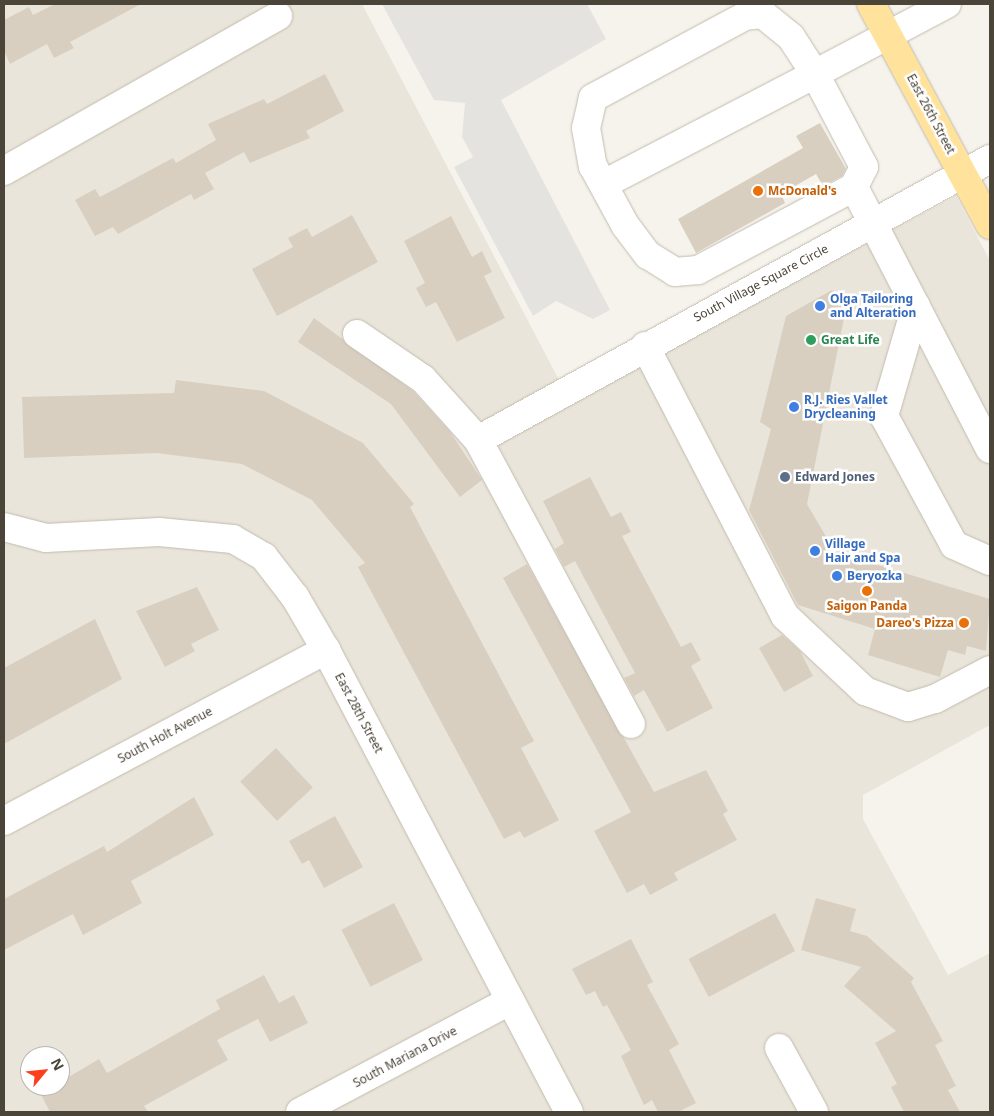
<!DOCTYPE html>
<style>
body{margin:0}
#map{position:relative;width:994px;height:1116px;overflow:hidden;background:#f6f3ec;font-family:"Noto Sans",sans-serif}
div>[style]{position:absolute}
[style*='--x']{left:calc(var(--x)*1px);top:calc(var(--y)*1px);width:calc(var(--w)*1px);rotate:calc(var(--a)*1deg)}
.residential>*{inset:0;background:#eae5da}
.parking>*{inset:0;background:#e5e3e0}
.building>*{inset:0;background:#d8cfc1;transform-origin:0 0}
.roads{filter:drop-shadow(0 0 1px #c2bbae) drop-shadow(0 0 1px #c2bbae)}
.minor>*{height:28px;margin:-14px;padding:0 14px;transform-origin:14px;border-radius:14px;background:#fff}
.major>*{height:28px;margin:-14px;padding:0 14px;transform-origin:14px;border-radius:14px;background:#ffe39c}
.dots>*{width:14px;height:14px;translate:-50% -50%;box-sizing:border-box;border:2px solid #fff;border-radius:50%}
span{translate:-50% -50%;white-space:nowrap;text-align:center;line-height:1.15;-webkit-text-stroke:5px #fff;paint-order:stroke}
.street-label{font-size:12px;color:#4b4439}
.food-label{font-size:12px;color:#c56008;font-weight:700}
.left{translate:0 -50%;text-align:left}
.right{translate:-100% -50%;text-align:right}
.shop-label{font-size:12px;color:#366cbe;font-weight:700}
.leisure-label{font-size:12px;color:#27864d;font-weight:700}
.service-label{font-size:12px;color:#4e5e75;font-weight:700}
.frame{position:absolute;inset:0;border:5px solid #4b4439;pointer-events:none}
.north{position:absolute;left:20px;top:1046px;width:50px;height:50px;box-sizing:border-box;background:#fff;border:1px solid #b7b4b0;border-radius:50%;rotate:62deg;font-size:14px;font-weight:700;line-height:20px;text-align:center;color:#4b4439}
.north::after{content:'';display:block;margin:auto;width:18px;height:22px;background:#fc3f1d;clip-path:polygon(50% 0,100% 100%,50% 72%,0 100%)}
</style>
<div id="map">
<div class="residential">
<i style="clip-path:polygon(evenodd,4px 4px,362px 4px,570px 401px,956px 196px,990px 261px,990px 725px,863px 795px,863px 819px,948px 975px,990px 953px,990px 1112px,4px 1112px,4px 4px,30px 1056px,60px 1056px,60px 1086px,30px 1086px,30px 1056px)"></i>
</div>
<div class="parking">
<i style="clip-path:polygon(382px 4px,587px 4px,606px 39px,501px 100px,610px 310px,593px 319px,556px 301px,533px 316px,454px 167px,473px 157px,462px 137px,465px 103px,434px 100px)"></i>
</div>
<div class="building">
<i style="clip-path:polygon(55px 4px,141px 4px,70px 42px,74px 48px,54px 58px,47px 44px,10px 64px,4px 51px,4px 20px,29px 7px,33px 15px)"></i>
<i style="clip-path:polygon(325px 74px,344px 111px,306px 131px,310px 138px,250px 163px,244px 152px,205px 173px,214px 189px,194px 200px,191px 194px,118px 234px,113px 227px,95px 236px,75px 200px,95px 189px,100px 197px,173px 158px,176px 163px,216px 140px,208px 124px,264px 99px,267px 104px)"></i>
<i style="clip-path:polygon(820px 123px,846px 169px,842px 176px,823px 186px,816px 174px,781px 194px,785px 203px,696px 253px,678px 219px,803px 148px,796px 136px)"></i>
<i style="clip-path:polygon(352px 215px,378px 262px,277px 316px,252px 269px,293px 247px,288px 238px,307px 228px,312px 237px)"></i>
<i style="clip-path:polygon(451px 216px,472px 257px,482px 251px,492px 272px,484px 276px,505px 318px,457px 342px,436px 302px,426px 307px,416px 288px,425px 283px,404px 241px)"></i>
<i style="clip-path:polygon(832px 290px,845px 313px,807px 504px,835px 552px,990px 599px,986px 651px,967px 646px,965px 655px,948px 650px,940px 677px,868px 655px,875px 629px,798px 605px,749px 510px,771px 429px,760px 422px,786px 316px)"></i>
<i style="clip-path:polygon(314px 318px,413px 391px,450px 432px,482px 480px,460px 497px,391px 404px,298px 342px)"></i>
<i style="clip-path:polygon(176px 380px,264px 391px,363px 443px,414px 504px,410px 507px,534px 741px,521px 748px,559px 820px,524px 838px,520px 831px,504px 839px,358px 567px,365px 563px,312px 500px,242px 464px,157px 453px,24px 458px,22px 397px,174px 393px)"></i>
<i style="clip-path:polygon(590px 477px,611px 517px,621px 512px,631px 532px,622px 536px,681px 647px,691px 642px,701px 660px,691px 666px,713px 708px,667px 732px,644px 690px,634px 696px,624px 678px,635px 673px,575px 561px,564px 567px,555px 549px,564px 543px,543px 501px)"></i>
<i style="clip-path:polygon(527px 564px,654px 792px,706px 770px,728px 811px,723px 814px,737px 840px,674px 873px,678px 880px,650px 895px,644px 884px,627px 893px,594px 831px,631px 812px,503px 578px)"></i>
<i style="clip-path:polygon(197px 587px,219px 630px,191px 644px,195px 651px,165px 667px,136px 611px)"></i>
<i style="clip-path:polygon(95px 619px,122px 679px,4px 744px,4px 668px)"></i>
<i style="clip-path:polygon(782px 635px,800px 651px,813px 676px,784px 692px,759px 648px)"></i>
<i style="left:276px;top:748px;width:54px;height:49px;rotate:47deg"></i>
<i style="clip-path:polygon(194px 797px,214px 835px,131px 881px,142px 903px,83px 935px,73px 914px,4px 950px,4px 899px,104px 846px,107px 852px)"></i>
<i style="clip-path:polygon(335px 816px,363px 867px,324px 888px,309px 860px,302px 864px,289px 841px)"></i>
<i style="clip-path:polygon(816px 898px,856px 909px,850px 931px,867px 936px,914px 978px,911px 982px,943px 1041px,935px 1045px,956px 1086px,948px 1090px,960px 1112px,904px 1112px,891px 1087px,897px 1084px,875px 1043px,896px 1031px,844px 986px,861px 967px,801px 950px)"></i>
<i style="left:394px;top:903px;width:64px;height:59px;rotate:63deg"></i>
<i style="left:775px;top:913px;width:43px;height:98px;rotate:62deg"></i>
<i style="clip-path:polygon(631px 939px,653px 982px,647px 985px,679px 1044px,669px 1050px,696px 1103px,678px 1112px,658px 1112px,652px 1100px,644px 1105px,621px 1056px,631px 1050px,607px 1005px,603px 1007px,595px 991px,586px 995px,572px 969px)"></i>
<i style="clip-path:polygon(264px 975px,279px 1003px,294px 995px,308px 1023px,270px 1042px,258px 1019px,217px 1040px,228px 1060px,144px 1106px,148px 1112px,50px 1112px,40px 1093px,60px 1086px,60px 1082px,99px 1059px,107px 1073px,220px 1009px,216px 1000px)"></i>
</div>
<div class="roads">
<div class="minor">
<i style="--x:947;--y:4;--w:149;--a:152.1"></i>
<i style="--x:815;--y:74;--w:105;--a:62.2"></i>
<i style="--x:864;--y:167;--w:22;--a:117"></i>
<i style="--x:854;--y:187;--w:295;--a:62.6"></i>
<i style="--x:4;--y:171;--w:315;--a:-29.5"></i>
<i style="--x:604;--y:184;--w:238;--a:-27.5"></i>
<i style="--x:815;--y:74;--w:44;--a:-123"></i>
<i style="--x:791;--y:37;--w:36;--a:-141"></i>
<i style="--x:763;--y:14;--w:18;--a:174"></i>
<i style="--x:745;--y:16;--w:173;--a:151.7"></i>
<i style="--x:593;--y:98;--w:31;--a:103"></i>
<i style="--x:586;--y:128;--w:39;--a:80"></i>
<i style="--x:593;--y:166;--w:67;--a:61.5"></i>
<i style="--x:625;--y:225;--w:38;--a:53"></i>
<i style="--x:648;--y:255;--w:32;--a:32"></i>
<i style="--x:675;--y:272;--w:23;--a:-5"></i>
<i style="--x:698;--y:270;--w:177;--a:-28"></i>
<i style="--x:916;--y:306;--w:115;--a:106.2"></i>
<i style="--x:884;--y:416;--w:147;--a:61.5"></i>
<i style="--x:954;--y:545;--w:39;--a:24"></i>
<i style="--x:357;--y:334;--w:80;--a:34.3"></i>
<i style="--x:423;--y:379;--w:82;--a:48"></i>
<i style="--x:645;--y:346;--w:304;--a:62.6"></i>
<i style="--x:785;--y:616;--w:110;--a:43.2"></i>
<i style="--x:865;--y:691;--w:46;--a:20.4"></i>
<i style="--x:908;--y:707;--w:28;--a:-17"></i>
<i style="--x:935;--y:699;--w:62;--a:-27.8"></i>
<i style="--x:4;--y:527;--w:43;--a:14.7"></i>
<i style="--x:46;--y:538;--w:113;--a:-3"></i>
<i style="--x:159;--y:532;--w:74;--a:5.4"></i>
<i style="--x:233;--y:539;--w:36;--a:30"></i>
<i style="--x:264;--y:557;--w:51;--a:52.2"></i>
<i style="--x:295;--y:597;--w:61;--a:59.7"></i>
<i style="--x:326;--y:650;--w:522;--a:62.26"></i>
<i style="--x:631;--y:724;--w:323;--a:-118.3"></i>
<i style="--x:478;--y:440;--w:584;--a:-28.76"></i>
<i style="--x:4;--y:821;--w:365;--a:-28"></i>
<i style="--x:779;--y:1048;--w:73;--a:61.3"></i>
<i style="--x:300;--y:1112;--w:238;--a:-27.9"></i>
</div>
<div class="major">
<i style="--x:871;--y:4;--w:251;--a:61.7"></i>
</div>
</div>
<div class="dots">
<i style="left:758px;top:191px;background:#e8710a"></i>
<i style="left:820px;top:306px;background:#3f7fe0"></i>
<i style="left:811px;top:340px;background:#2e9e5b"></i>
<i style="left:794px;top:407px;background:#3f7fe0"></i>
<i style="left:785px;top:477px;background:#5c6f8a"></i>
<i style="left:815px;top:551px;background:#3f7fe0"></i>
<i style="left:837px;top:576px;background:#3f7fe0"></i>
<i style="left:867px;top:591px;background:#e8710a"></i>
<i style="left:964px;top:623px;background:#e8710a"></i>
</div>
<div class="street-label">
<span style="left:931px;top:114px;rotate:62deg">East 26th Street</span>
<span style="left:761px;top:283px;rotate:-28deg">South Village Square Circle</span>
<span style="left:359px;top:713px;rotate:62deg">East 28th Street</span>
<span style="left:165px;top:735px;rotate:-28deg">South Holt Avenue</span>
<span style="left:405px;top:1057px;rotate:-28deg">South Mariana Drive</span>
</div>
<div class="food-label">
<span class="left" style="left:768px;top:191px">McDonald's</span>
<span style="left:867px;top:606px">Saigon Panda</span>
<span class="right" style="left:954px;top:623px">Dareo's Pizza</span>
</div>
<div class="shop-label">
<span class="left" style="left:830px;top:306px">Olga Tailoring<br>and Alteration</span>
<span class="left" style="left:804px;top:407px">R.J. Ries Vallet<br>Drycleaning</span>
<span class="left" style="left:825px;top:551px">Village<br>Hair and Spa</span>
<span class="left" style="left:847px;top:576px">Beryozka</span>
</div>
<div class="leisure-label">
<span class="left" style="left:821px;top:340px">Great Life</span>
</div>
<div class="service-label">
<span class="left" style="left:795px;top:477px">Edward Jones</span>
</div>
<div class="frame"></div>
<div class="north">N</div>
</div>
